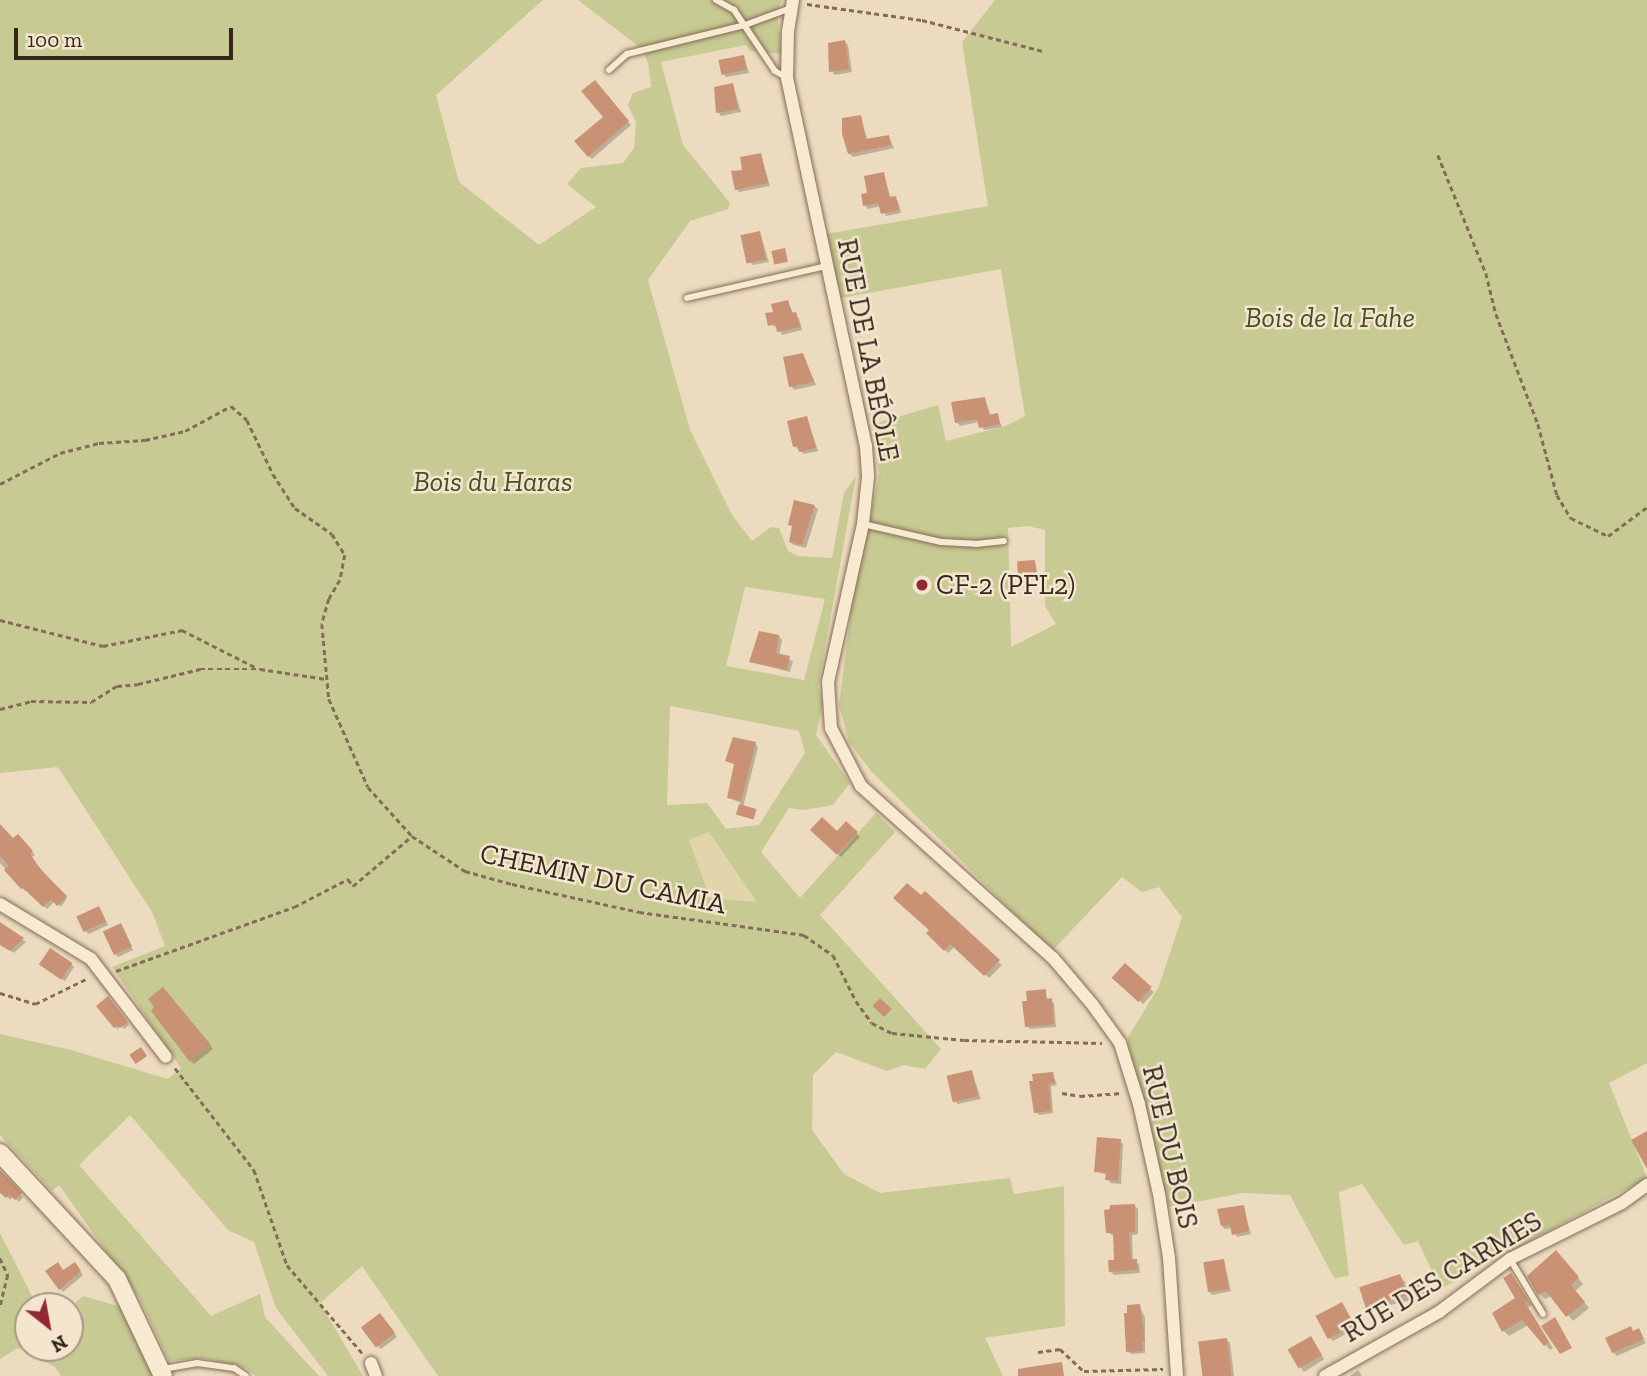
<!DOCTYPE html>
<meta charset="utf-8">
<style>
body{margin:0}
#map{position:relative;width:1647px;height:1376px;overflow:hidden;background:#ecdbbf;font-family:"Zilla Slab",serif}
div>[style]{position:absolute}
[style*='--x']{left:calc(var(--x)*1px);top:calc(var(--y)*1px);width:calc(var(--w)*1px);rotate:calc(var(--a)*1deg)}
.farmland>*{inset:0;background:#e2d5ac}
.green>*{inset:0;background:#c7ca93}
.shadow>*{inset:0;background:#0003;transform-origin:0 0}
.building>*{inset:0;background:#ca9275;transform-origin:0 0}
.path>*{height:2.5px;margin-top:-1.25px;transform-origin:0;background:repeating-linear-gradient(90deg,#846c58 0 5px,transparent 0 8.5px)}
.roads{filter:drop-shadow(0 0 2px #846c58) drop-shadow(0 0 2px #846c58)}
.lane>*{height:6px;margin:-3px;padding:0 3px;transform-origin:3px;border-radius:3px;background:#f8e9d1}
.street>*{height:12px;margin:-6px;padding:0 6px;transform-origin:6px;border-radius:6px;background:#f8e9d1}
.secondary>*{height:18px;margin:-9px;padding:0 9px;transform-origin:9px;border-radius:9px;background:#f8e9d1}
.dots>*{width:19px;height:19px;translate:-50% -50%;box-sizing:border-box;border:4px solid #f4e6ce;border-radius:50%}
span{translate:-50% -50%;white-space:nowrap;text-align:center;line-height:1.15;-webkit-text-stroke:5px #f4e6ce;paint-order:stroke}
.park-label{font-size:28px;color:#485023;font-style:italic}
.street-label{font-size:28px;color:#34261c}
.poi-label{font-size:28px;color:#34261c}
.left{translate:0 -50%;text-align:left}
.north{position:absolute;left:14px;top:1292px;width:70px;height:70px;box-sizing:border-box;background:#f4e6ce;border:2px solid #a79987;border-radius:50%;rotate:149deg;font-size:19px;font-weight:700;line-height:28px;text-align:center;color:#34261c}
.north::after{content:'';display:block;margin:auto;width:24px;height:32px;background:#922932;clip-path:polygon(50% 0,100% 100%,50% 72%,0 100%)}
.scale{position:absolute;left:14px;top:28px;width:219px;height:32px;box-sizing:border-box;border:4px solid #34261c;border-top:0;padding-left:9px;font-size:21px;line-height:24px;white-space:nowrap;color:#34261c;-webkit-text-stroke:5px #f4e6ce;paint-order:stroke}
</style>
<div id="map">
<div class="farmland">
<i style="clip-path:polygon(709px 832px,757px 902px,710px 898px,689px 840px)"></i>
</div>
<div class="green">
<i style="clip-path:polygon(evenodd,0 0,543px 0,436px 95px,459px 182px,539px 245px,596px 207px,567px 184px,581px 168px,623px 163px,634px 148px,636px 122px,628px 105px,633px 93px,651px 87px,648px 63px,642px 49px,578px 0,782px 0,777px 12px,782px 54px,750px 51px,746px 45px,661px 62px,683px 145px,730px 203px,728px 209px,690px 221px,648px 280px,690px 430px,732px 515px,752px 541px,771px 527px,779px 528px,788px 551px,798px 556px,832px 558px,844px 493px,856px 476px,818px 687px,823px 702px,816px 735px,850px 783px,833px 805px,804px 810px,789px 808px,761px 852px,800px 898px,876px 813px,895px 832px,820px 915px,941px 1049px,925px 1069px,903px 1065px,887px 1071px,836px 1052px,813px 1075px,812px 1130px,844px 1174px,880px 1193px,1010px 1178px,1014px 1194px,1064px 1186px,1065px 1326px,985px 1338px,1003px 1376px,438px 1376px,362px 1266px,320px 1303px,363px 1376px,328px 1376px,276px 1308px,254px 1242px,228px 1230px,130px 1115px,79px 1165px,211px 1316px,260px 1294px,265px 1317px,319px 1376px,255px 1376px,246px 1368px,204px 1358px,169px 1361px,140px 1299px,59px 1185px,52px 1191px,0 1135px,0 1034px,71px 1050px,168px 1079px,181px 1068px,112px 967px,165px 946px,152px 912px,58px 767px,0 773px,0 0,745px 587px,825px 599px,804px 680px,726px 666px,745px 587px,0 0,670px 706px,799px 731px,805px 753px,759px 825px,726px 829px,707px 803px,667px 805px,670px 706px,0 0,709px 832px,756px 901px,756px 902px,710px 898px,689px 840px,709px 832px)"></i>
<i style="clip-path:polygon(evenodd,995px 0,1647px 0,1647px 1063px,1609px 1083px,1647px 1178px,1440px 1289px,1418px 1241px,1404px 1245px,1362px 1184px,1339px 1192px,1349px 1276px,1334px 1278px,1290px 1195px,1243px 1193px,1169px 1207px,1127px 1039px,1159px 986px,1182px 917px,1159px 887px,1142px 892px,1122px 877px,1052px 951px,871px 771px,849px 742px,839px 705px,852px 604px,879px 474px,874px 424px,938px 405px,946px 441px,1006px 426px,1025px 416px,1001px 269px,841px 298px,826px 234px,988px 206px,962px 42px,995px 0,1028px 526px,1045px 530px,1045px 606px,1056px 624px,1011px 647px,1008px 528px,1028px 526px)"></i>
<i style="clip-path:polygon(0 1233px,37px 1306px,28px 1306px,28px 1348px,70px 1348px,70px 1308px,83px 1296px,122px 1307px,158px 1376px,61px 1376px,55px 1367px,18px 1348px,0 1359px)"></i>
</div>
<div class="shadow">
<i style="clip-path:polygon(845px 42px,848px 45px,852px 72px,834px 75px,828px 58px)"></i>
<i style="clip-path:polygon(744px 57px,749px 73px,726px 77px,723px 74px)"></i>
<i style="clip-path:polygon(598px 85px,631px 125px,592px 159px,589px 156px,605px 117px)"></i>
<i style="clip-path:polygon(733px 85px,741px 112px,721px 116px,718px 112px,715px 89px)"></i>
<i style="clip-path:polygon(860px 117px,868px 141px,889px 137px,894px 148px,853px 157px,849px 153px)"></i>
<i style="clip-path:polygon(761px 155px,770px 186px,739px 192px,736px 189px,744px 172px)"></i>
<i style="clip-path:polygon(884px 174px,891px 199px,898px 201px,901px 213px,886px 216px,881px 206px,868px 209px,865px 205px)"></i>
<i style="clip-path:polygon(760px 233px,769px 262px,753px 265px,750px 262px)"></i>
<i style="clip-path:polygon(788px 302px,794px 315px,799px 318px,802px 330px,782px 335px,778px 327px,770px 325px)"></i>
<i style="clip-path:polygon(803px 355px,816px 385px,794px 390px,791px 386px)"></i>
<i style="clip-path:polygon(985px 399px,991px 416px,997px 415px,1002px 427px,984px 430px,979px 422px,960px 426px,957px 422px)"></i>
<i style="clip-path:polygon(807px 418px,818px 451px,804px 454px,794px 446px)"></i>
<i style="clip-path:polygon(814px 506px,818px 509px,806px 548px,794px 545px,790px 542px,794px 528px,790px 524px)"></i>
<i style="clip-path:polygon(1035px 562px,1039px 579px,1024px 580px,1021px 577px)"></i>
<i style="clip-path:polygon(779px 636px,782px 640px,779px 656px,793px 661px,790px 672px,751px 662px)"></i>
<i style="clip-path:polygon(755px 743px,758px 747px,743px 807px,756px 811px,754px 819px,739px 815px,741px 803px,729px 798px,736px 765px,727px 760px)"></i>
<i style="clip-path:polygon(846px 824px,860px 837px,841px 857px,813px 830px,837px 833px)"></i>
<i style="clip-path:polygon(0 827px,13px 840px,21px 839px,35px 855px,31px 858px,67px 898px,61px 907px,55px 901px,47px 909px,27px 889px,25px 891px,0 863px)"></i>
<i style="clip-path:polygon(925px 893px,1002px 965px,989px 978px,955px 946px,948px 953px,928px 933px,931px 930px,921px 897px)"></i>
<i style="clip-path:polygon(99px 908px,108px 925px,89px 934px,85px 931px)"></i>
<i style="clip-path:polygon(0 926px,26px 942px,14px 953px,0 944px)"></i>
<i style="clip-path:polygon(123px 928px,133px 950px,118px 957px,116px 955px)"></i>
<i style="clip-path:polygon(71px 964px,74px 967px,65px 981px,44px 967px)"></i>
<i style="left:1125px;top:966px;width:39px;height:16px;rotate:42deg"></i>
<i style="clip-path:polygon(1045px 991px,1048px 1000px,1054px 1003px,1056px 1027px,1030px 1029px,1027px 1026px)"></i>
<i style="clip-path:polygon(166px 992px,213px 1049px,194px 1064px,191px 1061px)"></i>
<i style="clip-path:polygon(110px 1001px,129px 1025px,124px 1029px,121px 1026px,117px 1029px,98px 1006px)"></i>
<i style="clip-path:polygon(972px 1072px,981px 1099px,958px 1104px,955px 1101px)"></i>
<i style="clip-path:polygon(1053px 1074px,1057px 1085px,1051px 1086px,1053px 1113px,1039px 1115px,1036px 1112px)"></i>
<i style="clip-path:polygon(1120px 1141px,1123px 1144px,1121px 1184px,1110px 1183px,1107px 1175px,1096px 1171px)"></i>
<i style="clip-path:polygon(0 1172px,23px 1197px,19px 1202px,13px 1196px,10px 1200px,0 1189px)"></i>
<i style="clip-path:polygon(1135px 1206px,1138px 1209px,1138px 1234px,1132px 1235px,1133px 1261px,1139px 1264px,1140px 1273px,1114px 1275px,1110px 1271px,1116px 1262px,1115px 1236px,1108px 1233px)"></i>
<i style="clip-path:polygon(1243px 1206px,1251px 1234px,1237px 1237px,1232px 1228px,1225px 1229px,1222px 1226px)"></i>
<i style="clip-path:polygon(1562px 1258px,1583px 1284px,1575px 1291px,1589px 1308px,1573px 1321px,1552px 1296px,1545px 1299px,1539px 1294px)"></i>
<i style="clip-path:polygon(1224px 1261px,1231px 1291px,1212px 1295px,1209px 1291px)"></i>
<i style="clip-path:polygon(77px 1267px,83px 1275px,63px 1292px,60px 1289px,64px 1272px)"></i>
<i style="clip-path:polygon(1511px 1275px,1532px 1305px,1528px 1307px,1553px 1348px,1550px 1350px,1528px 1325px,1509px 1336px,1504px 1331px,1517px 1299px)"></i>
<i style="clip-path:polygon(1400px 1276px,1405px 1282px,1411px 1300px,1373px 1309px,1367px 1304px)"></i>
<i style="clip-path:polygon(1139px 1306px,1145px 1317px,1145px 1353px,1131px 1354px,1128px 1351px,1129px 1315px)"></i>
<i style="clip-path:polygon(1345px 1308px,1356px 1328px,1333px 1341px,1330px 1338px)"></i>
<i style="clip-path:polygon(383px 1319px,397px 1337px,381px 1349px,378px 1346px)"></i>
<i style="clip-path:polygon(1631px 1329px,1634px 1332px,1638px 1330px,1646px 1343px,1617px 1356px,1613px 1352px)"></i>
<i style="left:1311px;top:1338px;width:25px;height:24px;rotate:58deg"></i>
<i style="clip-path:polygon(1226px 1340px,1230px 1343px,1234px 1376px,1203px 1376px,1200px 1343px)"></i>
<i style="clip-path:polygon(1358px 1370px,1362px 1376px,1350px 1376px)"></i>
</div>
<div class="building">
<i style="clip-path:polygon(845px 40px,849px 69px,829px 72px,828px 43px)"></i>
<i style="left:744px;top:55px;width:15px;height:26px;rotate:79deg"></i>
<i style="clip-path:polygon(595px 80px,629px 121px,588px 157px,574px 141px,603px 117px,581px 91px)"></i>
<i style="clip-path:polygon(733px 83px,738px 109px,716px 113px,714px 87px)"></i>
<i style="clip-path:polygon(861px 115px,866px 139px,889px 135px,891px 145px,848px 154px,842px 134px,842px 118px)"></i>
<i style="clip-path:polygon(761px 153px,768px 183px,735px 190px,731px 171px,742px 170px,740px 157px)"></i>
<i style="clip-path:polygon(884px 172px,889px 197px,896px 196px,899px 210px,881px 214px,878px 203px,863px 206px,861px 194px,867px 193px,864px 176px)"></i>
<i style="left:760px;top:231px;width:29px;height:20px;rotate:78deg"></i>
<i style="left:785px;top:248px;width:14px;height:14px;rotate:78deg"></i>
<i style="clip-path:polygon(788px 300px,792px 313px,796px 312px,800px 327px,777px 332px,775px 324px,768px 326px,765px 313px,773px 312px,771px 304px)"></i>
<i style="clip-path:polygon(803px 353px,814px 382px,789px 387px,783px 357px)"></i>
<i style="clip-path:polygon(985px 397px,989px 415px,998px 413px,1000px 424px,979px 428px,977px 419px,955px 423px,951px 402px)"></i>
<i style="clip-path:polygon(807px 416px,816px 448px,799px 452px,798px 446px,793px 447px,787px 421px)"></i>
<i style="clip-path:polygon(794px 500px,815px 505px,802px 545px,789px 542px,792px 526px,788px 525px)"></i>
<i style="left:1035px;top:560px;width:16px;height:18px;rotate:86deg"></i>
<i style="clip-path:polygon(759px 631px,779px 635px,776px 653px,790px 656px,787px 670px,749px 662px)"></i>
<i style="clip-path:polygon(733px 737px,756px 742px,741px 801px,727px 798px,734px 764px,725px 761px)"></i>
<i style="left:739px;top:804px;width:18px;height:11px;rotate:16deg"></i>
<i style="clip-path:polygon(822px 817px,837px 831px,846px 821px,858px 832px,837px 855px,810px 830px)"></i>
<i style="clip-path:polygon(0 824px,13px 838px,18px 834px,33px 851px,30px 854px,42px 871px,67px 896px,57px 906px,51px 899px,43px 907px,23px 888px,21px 889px,4px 870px,9px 866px,0 856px)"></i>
<i style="clip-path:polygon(907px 883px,921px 895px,925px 891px,1000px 960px,984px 976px,950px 944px,944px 951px,926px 933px,929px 930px,893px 898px)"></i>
<i style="left:99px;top:906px;width:17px;height:25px;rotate:65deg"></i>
<i style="clip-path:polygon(0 922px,24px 938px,10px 951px,0 945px)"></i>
<i style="left:121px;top:923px;width:26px;height:20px;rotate:65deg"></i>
<i style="left:50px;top:948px;width:27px;height:20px;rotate:34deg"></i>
<i style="left:1125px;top:963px;width:36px;height:20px;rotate:42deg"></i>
<i style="clip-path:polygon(163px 987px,211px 1045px,190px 1062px,151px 1011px,154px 1007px,148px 999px)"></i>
<i style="clip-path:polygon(1046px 989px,1046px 999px,1052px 998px,1054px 1024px,1025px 1027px,1022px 1001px,1027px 1001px,1026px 991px)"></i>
<i style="clip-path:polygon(108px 996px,128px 1022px,120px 1028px,117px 1025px,114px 1028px,96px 1006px)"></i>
<i style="left:880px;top:998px;width:16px;height:11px;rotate:43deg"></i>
<i style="left:141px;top:1047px;width:11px;height:14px;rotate:56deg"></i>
<i style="left:972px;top:1070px;width:27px;height:26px;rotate:77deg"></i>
<i style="clip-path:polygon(1053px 1072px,1055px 1083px,1049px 1084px,1051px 1111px,1034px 1113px,1029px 1081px,1033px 1081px,1032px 1074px)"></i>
<i style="clip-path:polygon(1647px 1131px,1647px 1169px,1631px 1140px)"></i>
<i style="clip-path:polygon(1097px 1137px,1121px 1139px,1118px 1181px,1105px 1180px,1106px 1173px,1094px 1172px)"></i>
<i style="clip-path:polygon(0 1170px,22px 1193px,15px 1200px,9px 1195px,6px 1198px,0 1193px)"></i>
<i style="clip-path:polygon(1135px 1204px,1135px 1232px,1129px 1232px,1131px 1259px,1137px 1259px,1137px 1270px,1109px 1272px,1108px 1260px,1114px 1260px,1113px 1233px,1106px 1233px,1104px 1210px,1110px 1209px,1110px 1205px)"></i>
<i style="clip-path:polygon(1244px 1205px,1249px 1231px,1232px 1235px,1230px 1225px,1221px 1226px,1217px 1209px)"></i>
<i style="clip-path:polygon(1556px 1250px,1579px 1277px,1571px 1285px,1585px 1302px,1566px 1317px,1546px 1291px,1538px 1295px,1527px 1276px)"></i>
<i style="left:1224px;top:1259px;width:30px;height:21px;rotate:81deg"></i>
<i style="clip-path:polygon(58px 1262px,63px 1270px,75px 1262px,81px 1271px,59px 1290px,45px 1271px)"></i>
<i style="clip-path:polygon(1511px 1273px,1528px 1300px,1524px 1301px,1549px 1342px,1544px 1346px,1522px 1320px,1502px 1332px,1492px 1313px,1515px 1298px,1503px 1278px)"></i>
<i style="left:1400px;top:1274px;width:22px;height:43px;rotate:72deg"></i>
<i style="left:1425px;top:1279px;width:13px;height:14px;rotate:63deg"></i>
<i style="left:1342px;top:1302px;width:26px;height:30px;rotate:62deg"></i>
<i style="clip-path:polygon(1140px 1304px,1145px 1341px,1142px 1341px,1143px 1351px,1126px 1352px,1124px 1313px,1127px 1313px,1127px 1305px)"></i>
<i style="left:380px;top:1313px;width:25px;height:24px;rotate:53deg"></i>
<i style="clip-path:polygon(1555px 1317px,1572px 1348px,1560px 1354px,1541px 1326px)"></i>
<i style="clip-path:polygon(1631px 1326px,1633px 1331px,1639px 1328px,1644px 1339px,1612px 1353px,1605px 1338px)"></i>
<i style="left:1311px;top:1336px;width:22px;height:27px;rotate:60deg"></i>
<i style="left:1227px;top:1338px;width:38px;height:29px;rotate:83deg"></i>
<i style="clip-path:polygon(1062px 1362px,1064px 1376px,1018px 1376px,1018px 1369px)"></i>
</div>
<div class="path">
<i style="--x:807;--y:4;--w:116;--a:7.9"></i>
<i style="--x:922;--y:20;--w:125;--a:14.4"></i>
<i style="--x:1438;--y:155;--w:127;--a:67.9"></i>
<i style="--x:1486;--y:273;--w:42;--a:76.3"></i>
<i style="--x:1496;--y:314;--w:118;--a:69.1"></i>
<i style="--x:1538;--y:424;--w:73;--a:75"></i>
<i style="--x:1557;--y:495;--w:27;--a:59"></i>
<i style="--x:1571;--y:518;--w:41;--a:25.9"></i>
<i style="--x:1608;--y:536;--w:49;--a:-36.6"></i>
<i style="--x:0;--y:484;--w:68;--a:-27.3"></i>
<i style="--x:60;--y:453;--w:40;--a:-14.4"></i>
<i style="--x:99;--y:443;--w:46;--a:-3.7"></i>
<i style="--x:145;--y:440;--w:41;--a:-12.7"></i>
<i style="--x:185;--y:431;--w:52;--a:-28.5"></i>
<i style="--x:231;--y:406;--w:21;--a:41"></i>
<i style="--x:247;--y:420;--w:60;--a:64.3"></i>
<i style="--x:273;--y:474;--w:40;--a:57.1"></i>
<i style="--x:295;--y:508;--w:45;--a:35.1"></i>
<i style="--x:332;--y:534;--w:25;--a:58"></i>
<i style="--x:345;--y:555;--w:25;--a:101"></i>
<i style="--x:340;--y:580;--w:22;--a:120"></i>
<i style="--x:329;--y:599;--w:26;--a:106"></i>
<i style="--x:322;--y:624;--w:75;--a:84.7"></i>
<i style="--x:329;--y:699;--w:96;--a:66.1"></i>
<i style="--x:368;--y:787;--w:66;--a:48.1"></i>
<i style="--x:412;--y:836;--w:64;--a:33.4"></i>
<i style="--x:465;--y:871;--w:49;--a:15.5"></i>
<i style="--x:512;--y:884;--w:130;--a:12.4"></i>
<i style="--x:639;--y:912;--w:167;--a:7.9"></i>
<i style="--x:804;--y:935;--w:35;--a:35"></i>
<i style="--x:833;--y:955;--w:51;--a:63.4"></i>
<i style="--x:856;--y:1001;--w:27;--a:54"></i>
<i style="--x:872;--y:1023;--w:22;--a:27"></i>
<i style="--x:892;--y:1033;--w:72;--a:5.6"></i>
<i style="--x:964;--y:1040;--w:138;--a:1.2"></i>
<i style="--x:0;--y:620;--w:106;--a:14.2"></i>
<i style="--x:103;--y:646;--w:81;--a:-11.4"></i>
<i style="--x:182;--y:630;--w:84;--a:26.9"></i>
<i style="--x:0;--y:709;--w:32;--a:-14"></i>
<i style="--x:31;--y:701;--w:60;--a:1"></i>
<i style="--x:91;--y:702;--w:31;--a:-32"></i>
<i style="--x:117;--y:686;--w:21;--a:-5"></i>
<i style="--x:138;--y:684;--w:64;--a:-13.6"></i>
<i style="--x:200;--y:669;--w:60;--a:0"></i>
<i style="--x:260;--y:669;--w:67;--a:8.6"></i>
<i style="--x:116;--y:971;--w:189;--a:-19.8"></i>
<i style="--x:294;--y:907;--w:61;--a:-27.4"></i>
<i style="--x:348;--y:879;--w:9;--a:54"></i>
<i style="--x:353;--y:886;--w:77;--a:-40.3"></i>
<i style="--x:0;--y:993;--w:37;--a:17"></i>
<i style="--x:35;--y:1004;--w:59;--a:-26.1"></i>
<i style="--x:175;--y:1068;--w:129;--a:52.2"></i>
<i style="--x:254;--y:1170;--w:101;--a:70.8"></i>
<i style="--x:287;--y:1265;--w:117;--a:49.5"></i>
<i style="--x:1062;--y:1093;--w:18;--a:9"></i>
<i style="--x:1080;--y:1096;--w:42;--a:-4.1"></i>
<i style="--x:0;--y:1258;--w:19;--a:65"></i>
<i style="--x:8;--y:1275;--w:33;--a:104"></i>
<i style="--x:1038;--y:1352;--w:22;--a:-8"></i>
<i style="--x:1060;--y:1349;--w:33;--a:43"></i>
<i style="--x:1084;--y:1371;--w:79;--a:-1.5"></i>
</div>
<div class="roads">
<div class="lane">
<i style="--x:716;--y:0;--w:21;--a:29"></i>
<i style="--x:734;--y:10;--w:73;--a:56.1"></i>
<i style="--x:775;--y:71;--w:14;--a:30"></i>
<i style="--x:609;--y:70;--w:24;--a:-42"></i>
<i style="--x:627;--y:54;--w:122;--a:-13.8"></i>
<i style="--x:745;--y:25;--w:49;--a:-20.3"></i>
<i style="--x:687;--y:298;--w:144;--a:-12.9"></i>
<i style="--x:863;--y:524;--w:80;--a:13"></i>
<i style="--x:941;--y:542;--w:35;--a:3"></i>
<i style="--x:976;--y:544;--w:28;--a:-6"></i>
<i style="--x:1510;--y:1259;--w:64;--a:59"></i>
<i style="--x:163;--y:1369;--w:35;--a:-10"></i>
<i style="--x:197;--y:1363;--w:37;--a:8"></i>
<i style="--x:234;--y:1368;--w:14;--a:34"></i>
</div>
<div class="street">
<i style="--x:793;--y:0;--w:31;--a:99"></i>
<i style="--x:788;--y:31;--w:47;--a:91.2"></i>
<i style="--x:787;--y:78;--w:376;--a:77.9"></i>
<i style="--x:866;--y:446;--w:31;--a:86"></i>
<i style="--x:868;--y:477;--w:47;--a:96.1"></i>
<i style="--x:863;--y:524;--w:162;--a:102.5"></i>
<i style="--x:828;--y:682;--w:46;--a:86.3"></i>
<i style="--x:831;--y:728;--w:65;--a:62.7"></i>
<i style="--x:861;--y:786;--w:258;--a:41.9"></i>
<i style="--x:1053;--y:958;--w:60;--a:49.7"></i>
<i style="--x:1092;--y:1004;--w:48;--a:54.3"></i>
<i style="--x:1120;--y:1043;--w:64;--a:72.7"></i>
<i style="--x:1139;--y:1104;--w:92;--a:77.5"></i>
<i style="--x:1159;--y:1194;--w:65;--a:81.1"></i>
<i style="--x:1169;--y:1258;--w:118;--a:86.1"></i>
<i style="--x:0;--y:904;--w:106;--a:31.1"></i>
<i style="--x:91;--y:959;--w:123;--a:52.6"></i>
<i style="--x:371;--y:1363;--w:14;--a:69"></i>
<i style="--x:1325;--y:1376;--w:131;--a:-29.3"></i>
<i style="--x:1439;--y:1312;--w:89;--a:-36.7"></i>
<i style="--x:1510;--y:1259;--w:125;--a:-26.6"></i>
<i style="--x:1622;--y:1203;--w:31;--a:-36"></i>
</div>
<div class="secondary">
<i style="--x:0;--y:1153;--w:172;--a:47.1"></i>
<i style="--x:117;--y:1279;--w:107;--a:64.6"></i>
</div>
</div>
<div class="dots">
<i style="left:922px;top:585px;background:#922932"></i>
</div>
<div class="park-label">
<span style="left:1330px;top:318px">Bois de la Fahe</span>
<span style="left:493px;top:482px">Bois du Haras</span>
</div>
<div class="street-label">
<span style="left:868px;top:350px;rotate:79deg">RUE DE LA BÉÔLE</span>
<span style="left:603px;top:879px;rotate:12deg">CHEMIN DU CAMIA</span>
<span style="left:1170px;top:1147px;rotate:77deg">RUE DU BOIS</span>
<span style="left:1442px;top:1277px;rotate:-31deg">RUE DES CARMES</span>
</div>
<div class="poi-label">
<span class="left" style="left:936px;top:585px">CF-2 (PFL2)</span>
</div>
<div class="north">N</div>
<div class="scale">100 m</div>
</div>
